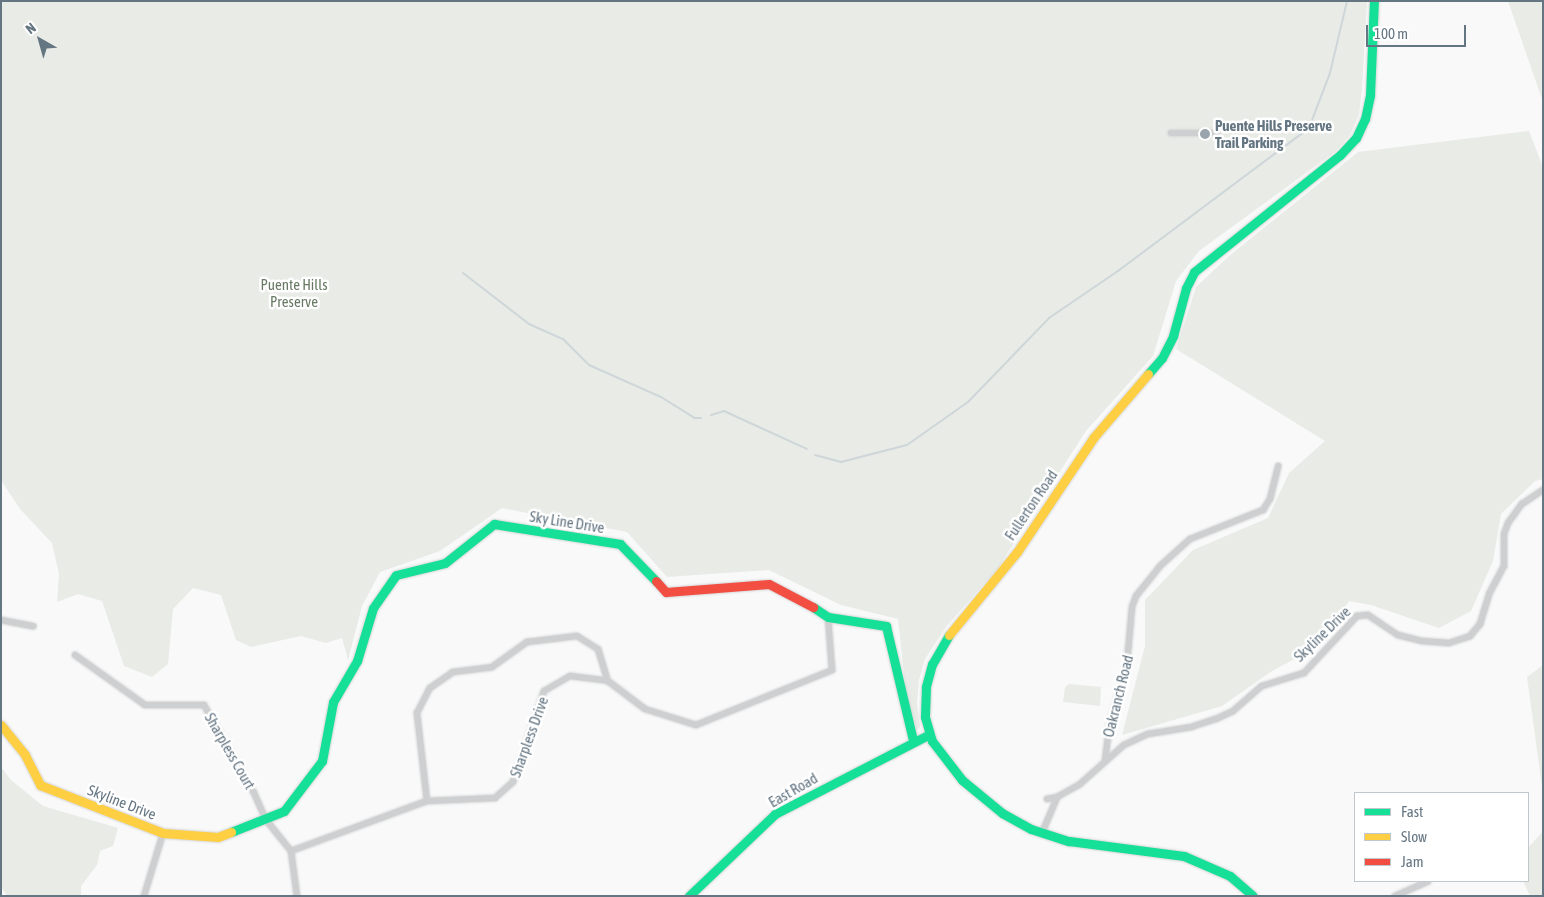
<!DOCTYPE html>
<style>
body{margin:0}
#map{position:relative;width:1544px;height:897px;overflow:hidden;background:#f9f9f9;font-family:"Asap Condensed",sans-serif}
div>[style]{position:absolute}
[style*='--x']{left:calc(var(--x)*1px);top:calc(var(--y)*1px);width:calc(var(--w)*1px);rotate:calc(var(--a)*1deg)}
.green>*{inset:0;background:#e8ebe6}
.stream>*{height:2px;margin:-1px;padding:0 1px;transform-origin:1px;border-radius:1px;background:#ced6d9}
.roads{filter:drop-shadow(0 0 1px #d5d6d7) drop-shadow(0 0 1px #d5d6d7)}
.street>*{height:6px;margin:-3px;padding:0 3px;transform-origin:3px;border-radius:3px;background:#cecfd0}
.fast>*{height:9px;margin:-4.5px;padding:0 4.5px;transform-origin:4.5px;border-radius:4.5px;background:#16e098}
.slow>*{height:9px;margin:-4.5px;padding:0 4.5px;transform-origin:4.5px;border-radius:4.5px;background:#ffcf43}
.jam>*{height:9px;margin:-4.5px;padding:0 4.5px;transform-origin:4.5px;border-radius:4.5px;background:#f24e42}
.dots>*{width:14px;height:14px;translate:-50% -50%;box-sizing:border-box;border:2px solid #fff;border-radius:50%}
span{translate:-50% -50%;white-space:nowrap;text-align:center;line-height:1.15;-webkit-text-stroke:5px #fff;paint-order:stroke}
.poi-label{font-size:15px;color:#657683;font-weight:700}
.left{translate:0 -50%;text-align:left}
.park-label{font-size:15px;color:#687a64}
.street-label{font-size:15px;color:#657683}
.frame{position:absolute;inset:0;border:2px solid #657683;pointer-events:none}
.legend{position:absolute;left:1354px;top:792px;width:175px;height:90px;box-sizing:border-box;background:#fff;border:1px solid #c1c8cd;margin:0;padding:6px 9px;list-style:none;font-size:15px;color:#657683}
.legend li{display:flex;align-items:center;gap:10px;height:25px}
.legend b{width:25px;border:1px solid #c1c8cd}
.north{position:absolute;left:15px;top:15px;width:50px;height:50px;-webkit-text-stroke:4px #fff;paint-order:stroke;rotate:322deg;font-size:14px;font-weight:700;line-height:20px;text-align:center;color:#657683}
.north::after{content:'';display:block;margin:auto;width:18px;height:22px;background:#657683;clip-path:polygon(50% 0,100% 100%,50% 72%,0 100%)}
.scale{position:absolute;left:1366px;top:25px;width:100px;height:22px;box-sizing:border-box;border:2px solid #657683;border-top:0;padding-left:6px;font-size:15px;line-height:18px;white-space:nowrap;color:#657683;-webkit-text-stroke:4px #fff;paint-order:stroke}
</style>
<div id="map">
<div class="green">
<i style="clip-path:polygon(1px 1px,1367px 1px,1362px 89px,1359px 115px,1350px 135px,1336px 151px,1199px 251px,1176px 281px,1153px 356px,1086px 431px,998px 568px,946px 627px,925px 659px,919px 680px,917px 703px,920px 727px,917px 730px,907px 703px,898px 619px,841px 605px,769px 570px,667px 577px,627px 532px,502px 508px,440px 551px,380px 572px,362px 606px,348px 660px,342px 638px,326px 643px,301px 636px,251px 647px,236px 640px,221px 595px,193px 588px,173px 609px,168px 664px,152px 677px,124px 666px,102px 601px,78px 594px,57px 602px,59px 574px,52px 543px,20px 509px,1px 480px)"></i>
<i style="clip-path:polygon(1508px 1px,1543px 1px,1543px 102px)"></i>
<i style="clip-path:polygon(1529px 131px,1543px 167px,1543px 479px,1535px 481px,1501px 514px,1493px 561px,1471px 611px,1439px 628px,1371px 605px,1349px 601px,1319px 646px,1272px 671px,1222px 706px,1122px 735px,1145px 646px,1145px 600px,1193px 550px,1268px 518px,1289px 473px,1325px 441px,1176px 349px,1196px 287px,1229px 256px,1358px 152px)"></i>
<i style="clip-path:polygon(1543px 665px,1543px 794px,1527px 677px)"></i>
<i style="clip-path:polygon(1069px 684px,1101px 687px,1100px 706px,1063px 702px,1065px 687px)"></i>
<i style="clip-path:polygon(1px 767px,11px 780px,43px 806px,118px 828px,113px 846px,100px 851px,97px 865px,81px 886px,81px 896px,7px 896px,1px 887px)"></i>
<i style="clip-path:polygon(1543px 831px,1543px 896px,1530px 896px,1523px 881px,1528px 881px,1528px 848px)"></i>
</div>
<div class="stream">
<i style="--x:463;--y:273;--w:83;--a:37.7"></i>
<i style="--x:529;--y:324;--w:37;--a:24"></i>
<i style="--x:563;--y:339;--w:37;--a:45"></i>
<i style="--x:589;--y:365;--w:79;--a:24"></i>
<i style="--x:661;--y:397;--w:39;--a:32"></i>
<i style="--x:694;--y:418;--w:7;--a:0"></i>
<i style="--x:711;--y:415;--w:14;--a:-17"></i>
<i style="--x:724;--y:411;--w:91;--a:24.6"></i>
<i style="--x:815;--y:455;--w:27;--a:15"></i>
<i style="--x:841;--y:462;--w:68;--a:-14.4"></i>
<i style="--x:907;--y:445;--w:75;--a:-35.2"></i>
<i style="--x:968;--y:402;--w:117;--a:-46"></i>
<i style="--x:1049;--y:318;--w:83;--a:-34.3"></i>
<i style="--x:1118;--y:271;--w:239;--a:-36.8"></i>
<i style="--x:1309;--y:128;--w:59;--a:-69.1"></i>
<i style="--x:1330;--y:73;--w:74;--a:-76.7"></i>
</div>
<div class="roads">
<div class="street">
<i style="--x:1171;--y:133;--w:46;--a:0"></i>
<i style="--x:1;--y:620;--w:33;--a:11"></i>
<i style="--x:75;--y:655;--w:86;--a:35.5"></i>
<i style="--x:145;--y:705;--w:59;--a:0"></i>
<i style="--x:204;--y:705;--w:101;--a:60.4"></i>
<i style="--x:254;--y:793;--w:30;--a:66"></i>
<i style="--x:266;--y:820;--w:40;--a:51"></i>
<i style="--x:291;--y:851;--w:145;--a:-20.2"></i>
<i style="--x:427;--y:801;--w:68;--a:-2.5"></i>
<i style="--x:495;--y:798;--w:24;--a:-42"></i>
<i style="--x:513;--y:782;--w:96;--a:-71.2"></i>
<i style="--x:544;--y:691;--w:30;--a:-30"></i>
<i style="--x:570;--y:676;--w:38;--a:7"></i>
<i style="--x:608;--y:681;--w:46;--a:37.1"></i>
<i style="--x:645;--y:709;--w:53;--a:17.4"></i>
<i style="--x:696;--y:725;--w:147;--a:-22"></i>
<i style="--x:832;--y:670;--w:53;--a:-94.3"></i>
<i style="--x:1105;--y:761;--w:34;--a:-83"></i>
<i style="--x:1109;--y:727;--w:66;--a:-74.1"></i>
<i style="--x:1127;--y:664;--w:57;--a:-85"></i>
<i style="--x:1132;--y:607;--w:12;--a:-70"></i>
<i style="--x:1136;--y:596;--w:38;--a:-51"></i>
<i style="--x:1160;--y:566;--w:40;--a:-42"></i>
<i style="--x:1190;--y:539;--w:79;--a:-21.7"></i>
<i style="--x:1263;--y:510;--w:13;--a:-58"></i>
<i style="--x:1270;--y:499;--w:34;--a:-76"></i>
<i style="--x:1047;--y:799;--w:10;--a:-11"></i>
<i style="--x:427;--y:801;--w:89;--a:-96.5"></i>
<i style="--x:417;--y:713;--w:28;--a:-63"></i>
<i style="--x:430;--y:688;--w:28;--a:-35"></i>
<i style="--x:453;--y:672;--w:39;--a:-7"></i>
<i style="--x:492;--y:667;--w:43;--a:-35.5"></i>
<i style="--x:527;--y:642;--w:50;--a:-6.8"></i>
<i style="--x:577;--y:636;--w:25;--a:32"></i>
<i style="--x:598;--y:649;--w:34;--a:73"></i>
<i style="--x:1042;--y:833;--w:39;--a:-67"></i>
<i style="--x:1057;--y:797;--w:26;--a:-29"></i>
<i style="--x:1080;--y:784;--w:59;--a:-41.6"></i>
<i style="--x:1124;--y:745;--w:26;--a:-25"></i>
<i style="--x:1148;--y:734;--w:44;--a:-9.2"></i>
<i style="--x:1191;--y:727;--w:26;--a:-18"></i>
<i style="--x:1216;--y:719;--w:19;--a:-25"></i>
<i style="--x:1233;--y:711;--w:38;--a:-41"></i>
<i style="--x:1262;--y:686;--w:44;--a:-17.2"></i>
<i style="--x:1304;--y:673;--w:78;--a:-47.1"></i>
<i style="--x:1357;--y:616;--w:11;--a:-5"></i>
<i style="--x:1368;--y:615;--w:36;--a:34"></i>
<i style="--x:1398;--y:635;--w:25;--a:14"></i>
<i style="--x:1422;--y:641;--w:27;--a:4"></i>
<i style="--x:1449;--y:643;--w:22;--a:-18"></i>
<i style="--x:1470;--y:636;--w:16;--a:-50"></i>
<i style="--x:1480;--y:624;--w:31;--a:-73"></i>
<i style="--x:1489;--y:594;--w:32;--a:-62"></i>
<i style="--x:1504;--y:566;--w:32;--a:-90"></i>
<i style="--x:1504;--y:534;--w:12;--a:-70"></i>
<i style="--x:1508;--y:523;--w:24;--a:-54"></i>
<i style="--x:1522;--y:504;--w:25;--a:-34"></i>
<i style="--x:291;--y:851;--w:45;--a:82.4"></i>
<i style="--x:144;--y:896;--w:66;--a:-73.2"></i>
<i style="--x:1395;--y:896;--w:36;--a:-24"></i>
</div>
<div class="fast">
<i style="--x:1148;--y:374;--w:21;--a:-49"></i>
<i style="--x:1162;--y:358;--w:25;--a:-63"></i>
<i style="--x:1173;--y:336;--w:50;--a:-74.8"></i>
<i style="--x:1186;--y:288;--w:18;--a:-63"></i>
<i style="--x:1194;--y:272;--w:187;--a:-38.7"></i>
<i style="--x:1340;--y:155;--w:23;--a:-47"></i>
<i style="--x:1356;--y:138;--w:21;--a:-65"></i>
<i style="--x:1365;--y:119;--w:25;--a:-78"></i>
<i style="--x:1370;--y:95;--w:94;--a:-87.6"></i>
<i style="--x:813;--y:607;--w:18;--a:34"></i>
<i style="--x:828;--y:617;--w:59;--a:8.8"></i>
<i style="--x:886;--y:626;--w:117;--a:76.7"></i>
<i style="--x:949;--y:635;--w:34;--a:120"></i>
<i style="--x:932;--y:664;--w:24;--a:105"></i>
<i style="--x:926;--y:687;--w:30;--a:92"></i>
<i style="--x:925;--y:717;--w:25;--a:74"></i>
<i style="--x:932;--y:741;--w:49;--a:52.4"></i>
<i style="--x:962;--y:780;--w:52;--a:39.5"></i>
<i style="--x:1002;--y:813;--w:33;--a:29"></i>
<i style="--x:1031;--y:829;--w:40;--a:18"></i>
<i style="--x:1069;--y:841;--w:116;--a:7.4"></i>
<i style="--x:1184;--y:856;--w:50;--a:23.5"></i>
<i style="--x:1230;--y:876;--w:30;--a:41"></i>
<i style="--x:231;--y:832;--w:57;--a:-21.6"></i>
<i style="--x:284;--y:811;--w:63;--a:-52.8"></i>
<i style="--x:322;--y:761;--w:60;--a:-79.4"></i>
<i style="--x:333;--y:702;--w:48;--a:-59.7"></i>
<i style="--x:357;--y:661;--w:55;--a:-73.2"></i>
<i style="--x:373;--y:608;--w:40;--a:-55.1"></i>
<i style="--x:396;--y:575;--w:50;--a:-13.8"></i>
<i style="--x:445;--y:563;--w:63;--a:-38.5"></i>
<i style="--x:494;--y:524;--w:128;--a:9"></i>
<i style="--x:620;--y:544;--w:52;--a:45.8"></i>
<i style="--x:689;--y:896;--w:119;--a:-43.6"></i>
<i style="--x:775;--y:814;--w:172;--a:-27.3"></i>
</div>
<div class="slow">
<i style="--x:949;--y:635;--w:107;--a:-50.7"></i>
<i style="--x:1017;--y:552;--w:138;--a:-56.2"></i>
<i style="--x:1094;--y:437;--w:83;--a:-49.4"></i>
<i style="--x:1;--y:725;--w:38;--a:51"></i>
<i style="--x:25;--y:755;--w:34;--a:63"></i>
<i style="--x:40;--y:785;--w:132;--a:21.3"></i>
<i style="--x:163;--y:833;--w:55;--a:4.2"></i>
<i style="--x:218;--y:837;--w:14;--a:-21"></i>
</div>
<div class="jam">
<i style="--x:656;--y:581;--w:15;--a:48"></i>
<i style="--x:666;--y:592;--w:103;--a:-4.4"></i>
<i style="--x:769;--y:584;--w:50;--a:27.6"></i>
</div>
</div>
<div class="dots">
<i style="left:1205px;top:134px;background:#99a4ac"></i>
</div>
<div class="poi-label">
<span class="left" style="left:1215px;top:134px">Puente Hills Preserve<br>Trail Parking</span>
</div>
<div class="park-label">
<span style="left:294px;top:293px">Puente Hills<br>Preserve</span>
</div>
<div class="street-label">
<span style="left:1031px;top:505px;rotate:-56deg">Fullerton Road</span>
<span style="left:567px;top:522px;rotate:9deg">Sky Line Drive</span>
<span style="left:1322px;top:634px;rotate:-44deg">Skyline Drive</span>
<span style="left:1118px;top:696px;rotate:-76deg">Oakranch Road</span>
<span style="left:529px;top:737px;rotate:-70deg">Sharpless Drive</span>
<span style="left:230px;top:751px;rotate:60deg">Sharpless Court</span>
<span style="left:793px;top:790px;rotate:-30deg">East Road</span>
<span style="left:122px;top:802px;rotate:21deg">Skyline Drive</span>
</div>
<div class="frame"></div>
<ul class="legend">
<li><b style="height:6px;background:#16e098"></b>Fast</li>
<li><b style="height:6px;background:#ffcf43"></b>Slow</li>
<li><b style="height:6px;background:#f24e42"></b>Jam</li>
</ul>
<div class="north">N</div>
<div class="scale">100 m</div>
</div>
